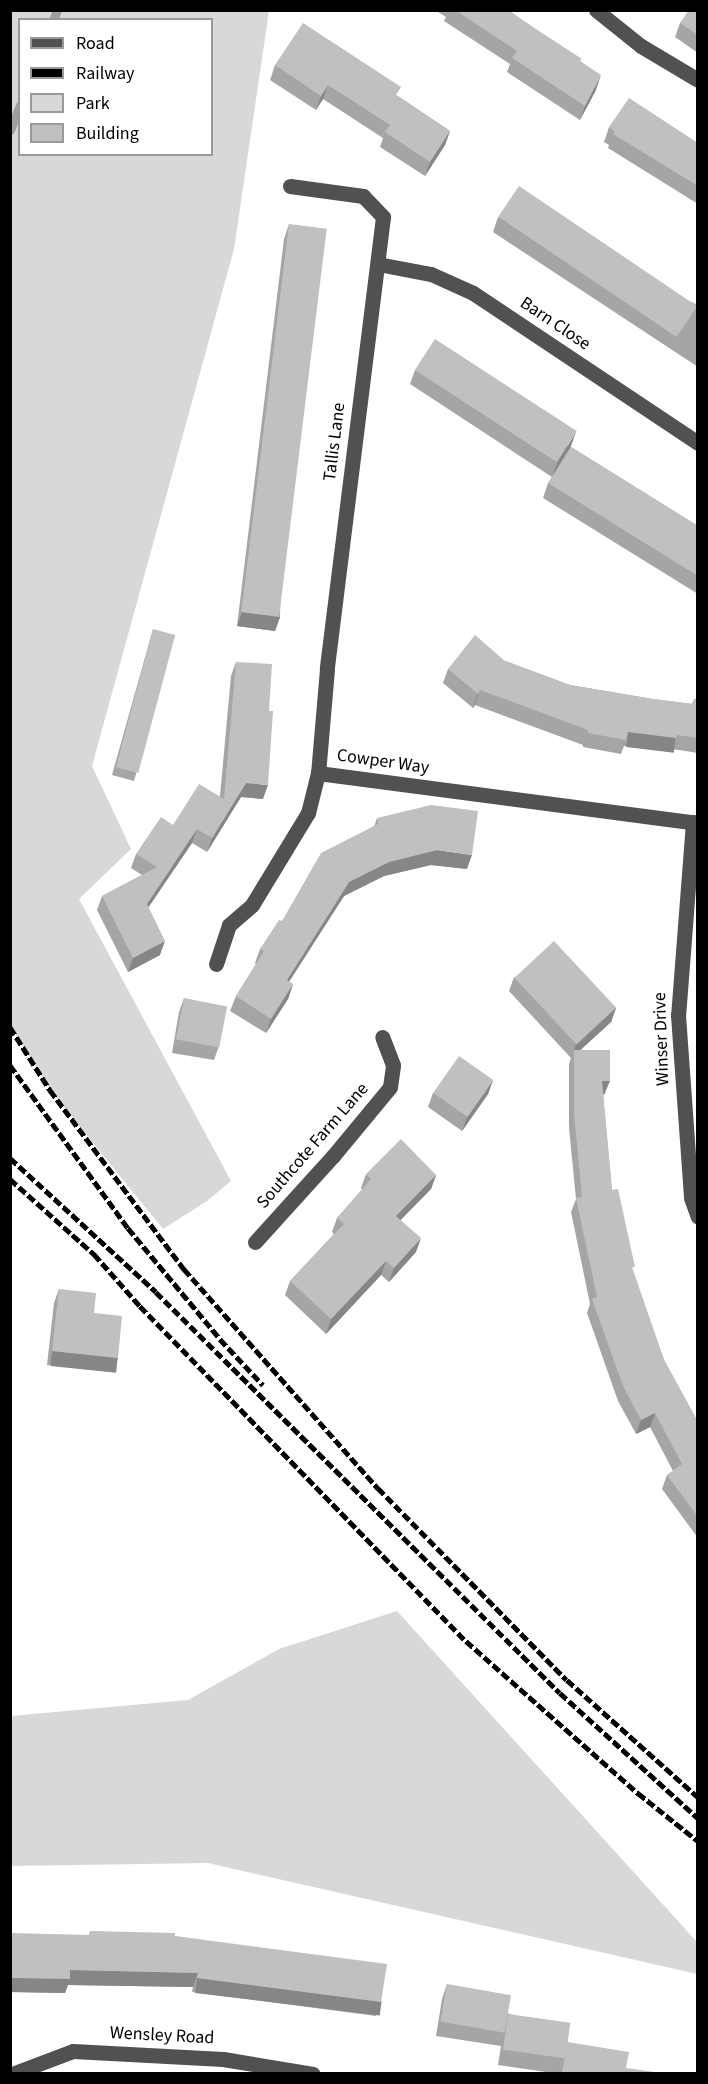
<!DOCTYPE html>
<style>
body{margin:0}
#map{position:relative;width:708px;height:2084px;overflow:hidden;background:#fff;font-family:"Source Sans 3",sans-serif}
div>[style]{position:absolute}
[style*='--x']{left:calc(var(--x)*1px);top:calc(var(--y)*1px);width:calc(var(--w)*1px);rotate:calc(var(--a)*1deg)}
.green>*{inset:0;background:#d8d8d8}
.stream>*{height:9px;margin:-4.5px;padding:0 4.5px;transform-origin:4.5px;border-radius:4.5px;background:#9f9f9f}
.minor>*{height:15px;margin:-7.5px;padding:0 7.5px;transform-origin:7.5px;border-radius:7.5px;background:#515151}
.rail>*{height:4.5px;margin-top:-2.25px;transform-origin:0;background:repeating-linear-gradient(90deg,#000 0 9px,transparent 0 12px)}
.wall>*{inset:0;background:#a5a5a5}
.shaded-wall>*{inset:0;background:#868686;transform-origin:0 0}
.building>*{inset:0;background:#c0c0c0;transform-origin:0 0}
span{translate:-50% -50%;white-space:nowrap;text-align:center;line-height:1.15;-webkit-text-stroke:5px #fff;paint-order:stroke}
.street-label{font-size:18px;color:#000}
.frame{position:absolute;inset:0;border:12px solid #000;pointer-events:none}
.legend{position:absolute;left:18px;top:18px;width:195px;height:138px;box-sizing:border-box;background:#fff;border:2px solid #999;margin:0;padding:8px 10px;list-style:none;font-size:18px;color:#000}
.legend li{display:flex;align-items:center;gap:12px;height:30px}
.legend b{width:30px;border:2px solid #999}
</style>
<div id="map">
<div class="green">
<i style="clip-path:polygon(evenodd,11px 10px,269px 11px,234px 249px,92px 766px,131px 849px,79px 899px,231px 1181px,207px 1201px,163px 1229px,50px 1090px,11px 1027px,11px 10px,20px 20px,212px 20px,212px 154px,20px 154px,20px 20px)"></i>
<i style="clip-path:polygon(397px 1611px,697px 1942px,697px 1974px,208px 1863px,11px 1866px,11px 1716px,188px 1700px,279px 1649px)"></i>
</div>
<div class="stream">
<i style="--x:53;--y:20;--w:11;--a:-68"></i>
<i style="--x:10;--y:130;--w:27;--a:-68"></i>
</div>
<div class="minor">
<i style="--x:596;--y:10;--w:58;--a:38.7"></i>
<i style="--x:641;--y:46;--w:66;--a:30.8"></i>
<i style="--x:290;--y:186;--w:74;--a:7.8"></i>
<i style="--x:363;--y:196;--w:29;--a:46"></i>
<i style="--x:383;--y:217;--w:455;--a:97.1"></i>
<i style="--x:327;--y:669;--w:104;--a:94.9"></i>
<i style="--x:378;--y:264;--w:54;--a:10.7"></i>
<i style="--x:431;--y:274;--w:46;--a:24.3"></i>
<i style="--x:473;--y:293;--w:270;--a:33.7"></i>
<i style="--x:693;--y:822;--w:194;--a:94.4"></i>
<i style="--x:678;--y:1015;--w:183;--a:85.9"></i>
<i style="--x:691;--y:1198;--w:20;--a:70"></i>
<i style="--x:216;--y:964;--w:41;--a:-71.6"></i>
<i style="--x:229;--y:925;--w:30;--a:-41"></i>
<i style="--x:252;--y:905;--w:108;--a:-58.7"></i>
<i style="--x:308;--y:813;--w:41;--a:-76"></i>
<i style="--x:318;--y:773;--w:383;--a:7.5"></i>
<i style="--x:255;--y:1242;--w:116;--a:-47.8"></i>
<i style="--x:333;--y:1156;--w:89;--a:-50.4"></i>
<i style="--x:390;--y:1087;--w:22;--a:-82"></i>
<i style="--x:393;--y:1065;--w:30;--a:-111"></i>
<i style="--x:12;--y:2074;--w:65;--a:-20.7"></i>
<i style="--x:73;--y:2051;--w:150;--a:3.1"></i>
<i style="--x:223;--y:2059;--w:91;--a:9.5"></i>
</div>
<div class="rail">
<i style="--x:10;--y:1027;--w:75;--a:57.6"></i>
<i style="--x:50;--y:1090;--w:224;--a:53.2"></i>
<i style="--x:184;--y:1269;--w:293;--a:48.5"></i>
<i style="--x:378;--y:1488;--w:269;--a:45.5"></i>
<i style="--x:567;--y:1680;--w:176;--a:41.8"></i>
<i style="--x:10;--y:1065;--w:201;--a:54.1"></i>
<i style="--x:128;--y:1228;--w:144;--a:50.3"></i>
<i style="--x:220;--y:1339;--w:63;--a:46.9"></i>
<i style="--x:10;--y:1158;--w:198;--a:42.5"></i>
<i style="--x:156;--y:1292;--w:569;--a:44.79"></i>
<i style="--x:560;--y:1693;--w:186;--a:42.2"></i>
<i style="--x:10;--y:1179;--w:113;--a:41.8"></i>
<i style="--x:94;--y:1254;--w:69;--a:48.5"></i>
<i style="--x:140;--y:1306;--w:467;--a:45.8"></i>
<i style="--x:466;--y:1641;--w:230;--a:41.5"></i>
<i style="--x:638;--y:1793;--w:77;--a:38.7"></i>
</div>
<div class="wall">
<i style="clip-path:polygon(435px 10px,512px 10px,511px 12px,581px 62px,596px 90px,580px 120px,507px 72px,510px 64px,444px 21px,446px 17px)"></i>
<i style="clip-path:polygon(698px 10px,698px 53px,675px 37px,680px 23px)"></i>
<i style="clip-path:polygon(275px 65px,398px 96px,450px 131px,445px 145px,425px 176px,380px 147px,383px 138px,323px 99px,316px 110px,270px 80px)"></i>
<i style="clip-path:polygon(609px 127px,698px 143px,698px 204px,608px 148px,609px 145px,604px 142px)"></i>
<i style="clip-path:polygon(498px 217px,698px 305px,698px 367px,493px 232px)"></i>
<i style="clip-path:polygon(289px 224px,280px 617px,275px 631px,237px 626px,284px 239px)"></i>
<i style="clip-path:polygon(415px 370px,571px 447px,698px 526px,698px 594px,543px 498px,548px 483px,552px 477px,410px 384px)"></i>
<i style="clip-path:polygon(153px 629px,136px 774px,134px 781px,112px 775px)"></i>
<i style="clip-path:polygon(505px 661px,570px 685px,653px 699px,692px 704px,694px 699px,698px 699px,698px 753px,672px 749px,671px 752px,624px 746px,621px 754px,583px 747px,583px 745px,475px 705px,473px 708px,443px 683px,448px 669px)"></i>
<i style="clip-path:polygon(236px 662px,263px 799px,241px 797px,207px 852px,192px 843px,148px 908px,160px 955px,128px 972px,97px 910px,102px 896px,142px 875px,131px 868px,136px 854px,173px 825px,220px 796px,231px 676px)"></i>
<i style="clip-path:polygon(377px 818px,467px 869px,431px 865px,384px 876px,344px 896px,289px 982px,293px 984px,288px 999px,266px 1033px,230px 1011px,236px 996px,256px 964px,255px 963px,260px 949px,282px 921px,374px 827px)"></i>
<i style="clip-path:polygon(514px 977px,616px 1008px,611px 1022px,580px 1050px,604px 1095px,603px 1095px,612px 1190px,633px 1272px,664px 1360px,698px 1422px,698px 1538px,662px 1489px,667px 1475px,673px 1471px,650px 1427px,636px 1434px,618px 1401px,587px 1313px,590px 1304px,571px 1212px,576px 1199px,569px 1128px,569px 1064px,571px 1058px,509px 991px)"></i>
<i style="clip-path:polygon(184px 998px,219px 1046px,214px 1060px,172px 1053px,179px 1012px)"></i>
<i style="clip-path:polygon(493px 1080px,488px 1094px,462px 1131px,428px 1107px,433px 1093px)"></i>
<i style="clip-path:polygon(366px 1174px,436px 1175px,431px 1189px,400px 1220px,416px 1252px,389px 1282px,381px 1275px,326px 1334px,285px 1295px,290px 1281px,334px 1234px,332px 1232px,337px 1218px,362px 1190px,361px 1188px)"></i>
<i style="clip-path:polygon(59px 1289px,94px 1313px,118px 1358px,113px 1372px,47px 1365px,54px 1303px)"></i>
<i style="clip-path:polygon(90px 1931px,175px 1936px,381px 2002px,376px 2016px,192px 1992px,193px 1987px,68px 1985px,65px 1993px,10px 1992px,89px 1935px)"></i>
<i style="clip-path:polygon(447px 1984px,626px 2070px,662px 2073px,553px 2073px,498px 2065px,501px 2046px,436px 2036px,442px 1999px)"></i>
</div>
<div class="shaded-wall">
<i style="clip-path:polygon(601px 75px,596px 90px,580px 120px,585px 106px)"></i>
<i style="clip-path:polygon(328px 85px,323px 99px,316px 110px,321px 96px)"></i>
<i style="clip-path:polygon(450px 131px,445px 145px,425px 176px,430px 162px)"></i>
<i style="clip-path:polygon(576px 432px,571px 446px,552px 477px,557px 463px)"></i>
<i style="clip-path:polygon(242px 612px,280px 617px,275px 631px,237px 626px)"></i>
<i style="clip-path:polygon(480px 690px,475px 705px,473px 708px,478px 694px)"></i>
<i style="left:628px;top:732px;width:48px;height:15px;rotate:7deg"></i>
<i style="clip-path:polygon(246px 783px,268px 785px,263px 799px,241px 797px,207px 852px,212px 838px)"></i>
<i style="clip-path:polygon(197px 829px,192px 843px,141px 918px,147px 904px)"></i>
<i style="clip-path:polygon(437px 850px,472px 855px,467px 869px,431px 865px,384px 876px,344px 896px,281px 994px,287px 980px,349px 882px,389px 862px)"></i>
<i style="clip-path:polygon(165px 941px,160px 955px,128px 972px,133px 958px)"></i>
<i style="clip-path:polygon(293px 984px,288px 999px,266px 1033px,271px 1019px)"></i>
<i style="clip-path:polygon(616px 1008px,611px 1022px,574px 1056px,574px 1050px,576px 1044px)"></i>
<i style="clip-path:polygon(493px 1080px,488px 1094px,462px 1131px,467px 1117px)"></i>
<i style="clip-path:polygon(602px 1081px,610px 1081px,604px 1095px,597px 1095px)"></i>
<i style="clip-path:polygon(436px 1175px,431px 1189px,391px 1230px,396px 1216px)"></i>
<i style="clip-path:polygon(421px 1238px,416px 1252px,389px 1282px,394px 1268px)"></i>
<i style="clip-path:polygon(386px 1261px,381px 1275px,326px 1334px,331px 1319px)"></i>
<i style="left:52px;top:1351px;width:66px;height:15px;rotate:6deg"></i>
<i style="clip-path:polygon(655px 1413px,650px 1427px,636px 1434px,641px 1420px)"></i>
<i style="clip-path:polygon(70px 1970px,198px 1973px,193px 1987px,68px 1985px,65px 1993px,10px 1992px,10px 1978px)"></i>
<i style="left:197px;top:1978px;width:186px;height:15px;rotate:7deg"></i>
</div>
<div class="building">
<i style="clip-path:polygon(455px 10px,511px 10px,510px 12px,582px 59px,580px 61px,601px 75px,585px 106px,512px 58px,517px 51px)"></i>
<i style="clip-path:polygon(689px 10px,698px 10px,698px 35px,680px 23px)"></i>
<i style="clip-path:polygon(303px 23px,401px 87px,396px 95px,450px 131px,430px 162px,385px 132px,390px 125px,328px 85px,321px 96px,275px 65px)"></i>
<i style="clip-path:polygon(629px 98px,698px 143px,698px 186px,613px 134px,615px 132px,609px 127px)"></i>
<i style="left:519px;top:186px;width:215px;height:37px;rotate:34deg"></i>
<i style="left:289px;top:224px;width:38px;height:391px;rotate:7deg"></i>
<i style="left:435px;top:339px;width:169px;height:37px;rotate:33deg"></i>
<i style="clip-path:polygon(571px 447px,698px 526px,698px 576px,548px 483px)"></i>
<i style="left:153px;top:629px;width:23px;height:143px;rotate:15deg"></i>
<i style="clip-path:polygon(475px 635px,505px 661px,570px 685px,653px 699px,693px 704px,694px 699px,698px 699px,698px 738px,677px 735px,676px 738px,628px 732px,626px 740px,588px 733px,588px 730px,480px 690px,478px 694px,448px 669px)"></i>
<i style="clip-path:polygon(236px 662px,272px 664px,269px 711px,273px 711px,268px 785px,246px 783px,212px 838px,197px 829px,147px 904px,165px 941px,133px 958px,102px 896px,157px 867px,136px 854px,161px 817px,173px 825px,199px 784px,224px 799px)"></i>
<i style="clip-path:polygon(431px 805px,478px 811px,472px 855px,437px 850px,389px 862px,349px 882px,287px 980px,293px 984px,271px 1019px,236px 996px,264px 951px,260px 949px,279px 920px,282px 921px,321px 853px,378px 824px,377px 818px)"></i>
<i style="left:554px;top:941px;width:91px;height:54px;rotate:47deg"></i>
<i style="left:184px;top:998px;width:44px;height:42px;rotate:11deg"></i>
<i style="clip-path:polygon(574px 1050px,610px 1050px,610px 1081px,602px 1081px,612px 1190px,618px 1189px,635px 1267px,632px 1267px,664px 1360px,698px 1422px,698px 1517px,667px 1475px,682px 1464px,655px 1413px,641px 1420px,623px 1386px,592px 1299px,597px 1297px,576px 1198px,582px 1197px,574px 1113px)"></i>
<i style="left:459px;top:1056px;width:42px;height:45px;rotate:35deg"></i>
<i style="clip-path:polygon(401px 1139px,436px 1175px,396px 1216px,421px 1238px,394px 1268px,386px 1261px,331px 1319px,290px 1281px,344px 1224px,337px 1218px,371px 1179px,366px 1174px)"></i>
<i style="clip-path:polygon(59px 1289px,96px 1293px,94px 1313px,122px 1316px,118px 1358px,52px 1351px)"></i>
<i style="clip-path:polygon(90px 1931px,175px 1933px,175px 1936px,387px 1964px,381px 2002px,197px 1978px,198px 1973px,70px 1970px,70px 1979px,10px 1978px,10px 1933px,90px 1935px)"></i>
<i style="left:447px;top:1984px;width:65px;height:38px;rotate:10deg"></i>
<i style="left:508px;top:2014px;width:63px;height:36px;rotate:8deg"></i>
<i style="clip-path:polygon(567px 2042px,629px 2052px,625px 2073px,562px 2073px)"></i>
<i style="clip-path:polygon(626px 2068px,662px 2073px,626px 2073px)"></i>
</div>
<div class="street-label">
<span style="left:555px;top:324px;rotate:34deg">Barn Close</span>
<span style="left:335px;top:442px;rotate:-83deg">Tallis Lane</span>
<span style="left:383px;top:762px;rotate:8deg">Cowper Way</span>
<span style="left:662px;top:1039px;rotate:-92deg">Winser Drive</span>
<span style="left:313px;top:1146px;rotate:-49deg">Southcote Farm Lane</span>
<span style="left:162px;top:2036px;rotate:3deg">Wensley Road</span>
</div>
<div class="frame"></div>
<ul class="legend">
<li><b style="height:8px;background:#515151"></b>Road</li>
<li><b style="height:8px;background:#000"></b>Railway</li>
<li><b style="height:16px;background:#d8d8d8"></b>Park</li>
<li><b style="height:16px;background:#c0c0c0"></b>Building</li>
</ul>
</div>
